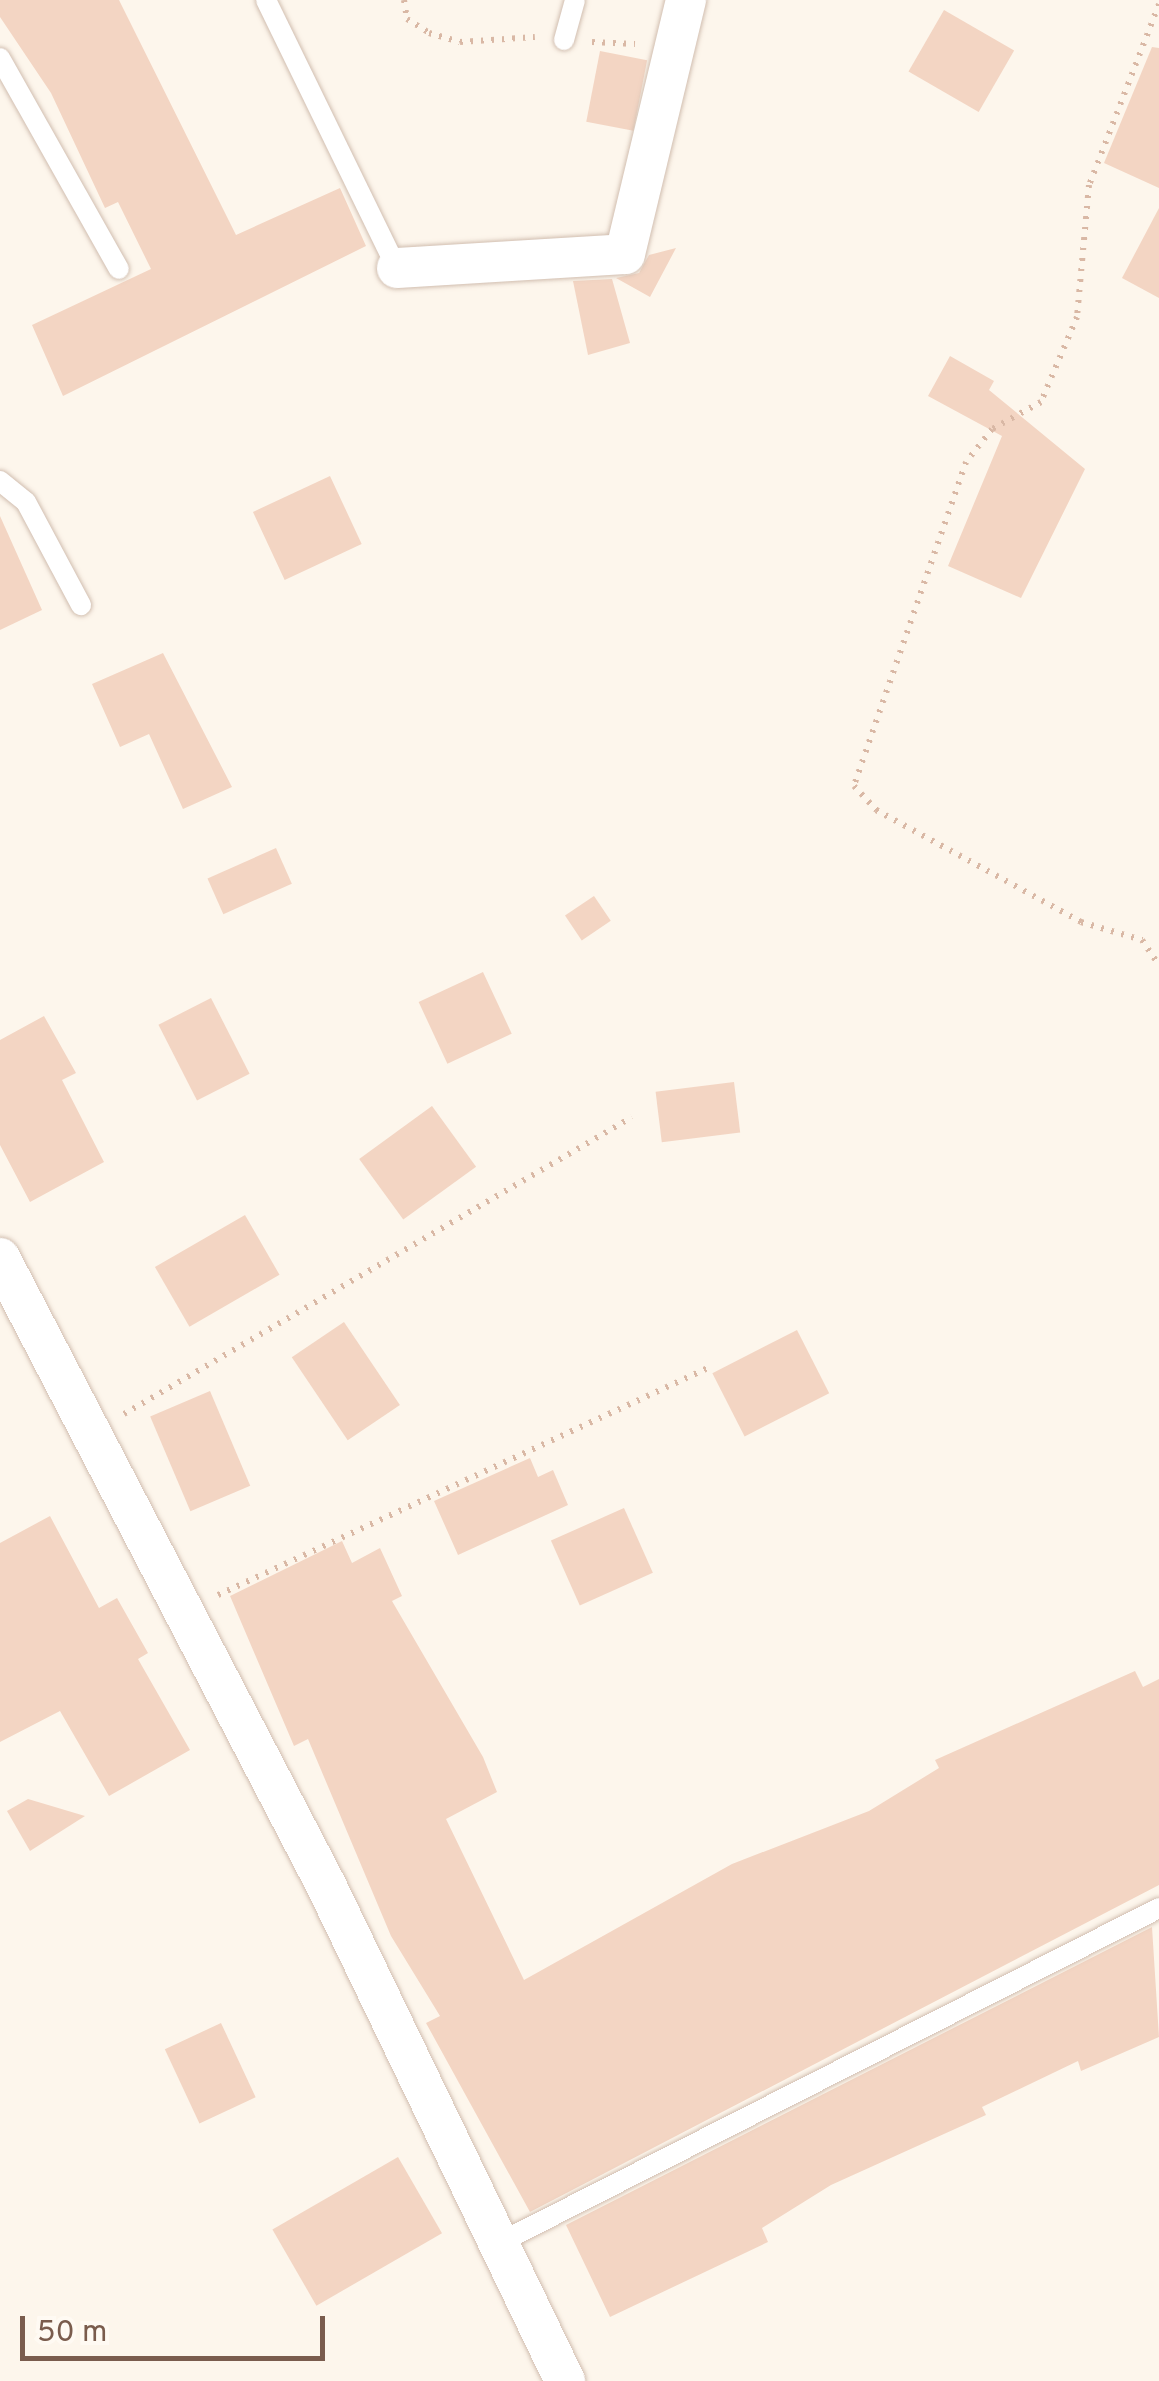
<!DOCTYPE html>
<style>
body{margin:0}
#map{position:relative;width:1159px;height:2381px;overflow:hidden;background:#fdf6ec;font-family:Overpass,sans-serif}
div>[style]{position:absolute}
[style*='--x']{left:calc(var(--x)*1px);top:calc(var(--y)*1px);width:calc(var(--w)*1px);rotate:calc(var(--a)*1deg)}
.building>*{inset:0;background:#f3d5c3;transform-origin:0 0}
.path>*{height:6px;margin-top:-3px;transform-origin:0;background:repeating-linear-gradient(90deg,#d9b8a5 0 2.5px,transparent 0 10.5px)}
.roads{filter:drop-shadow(0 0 2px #d1beb0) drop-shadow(0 0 2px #d1beb0)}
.service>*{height:20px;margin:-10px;padding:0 10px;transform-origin:10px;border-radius:10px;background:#fff}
.minor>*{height:40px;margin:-20px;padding:0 20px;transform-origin:20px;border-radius:20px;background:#fff}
span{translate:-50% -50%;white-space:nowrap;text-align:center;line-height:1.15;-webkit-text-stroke:8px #fffaf3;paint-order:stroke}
.scale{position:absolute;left:20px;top:2316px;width:305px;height:45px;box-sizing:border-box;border:5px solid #7a5c4d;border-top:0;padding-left:12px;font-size:30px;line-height:35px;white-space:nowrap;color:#7a5c4d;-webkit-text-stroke:8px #fffaf3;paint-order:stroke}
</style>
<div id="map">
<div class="building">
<i style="clip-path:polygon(0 0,119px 0,236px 235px,340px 188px,366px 246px,63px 396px,32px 325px,151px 269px,118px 202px,105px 208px,51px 93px,0 17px)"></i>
<i style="left:944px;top:10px;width:81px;height:71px;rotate:30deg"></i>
<i style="clip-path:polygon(1152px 47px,1159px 48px,1159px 188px,1104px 163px)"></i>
<i style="left:600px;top:51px;width:48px;height:72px;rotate:11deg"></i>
<i style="clip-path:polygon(1159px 208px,1159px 298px,1122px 278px)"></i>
<i style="clip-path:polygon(676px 248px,650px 297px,616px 278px,639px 273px,649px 255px)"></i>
<i style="clip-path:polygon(612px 279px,630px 343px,588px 355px,573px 281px)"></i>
<i style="clip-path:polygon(950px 356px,994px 381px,989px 390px,1085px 469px,1021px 598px,948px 566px,1002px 436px,928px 396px)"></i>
<i style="left:330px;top:476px;width:75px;height:85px;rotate:65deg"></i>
<i style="clip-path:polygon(0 516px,42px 610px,0 630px)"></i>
<i style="clip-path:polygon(163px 653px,232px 787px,183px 809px,149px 734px,120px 747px,92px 684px)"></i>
<i style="left:276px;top:848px;width:39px;height:75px;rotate:66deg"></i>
<i style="left:594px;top:896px;width:30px;height:35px;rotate:56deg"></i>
<i style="left:483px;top:972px;width:68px;height:71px;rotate:65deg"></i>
<i style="left:211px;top:998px;width:85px;height:59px;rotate:63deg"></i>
<i style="clip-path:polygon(44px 1016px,76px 1073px,62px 1080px,104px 1162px,30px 1202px,0 1145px,0 1040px)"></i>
<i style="left:734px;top:1082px;width:51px;height:79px;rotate:83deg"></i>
<i style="left:432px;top:1106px;width:75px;height:90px;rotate:54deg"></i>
<i style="left:245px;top:1215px;width:69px;height:104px;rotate:60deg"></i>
<i style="left:344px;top:1322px;width:100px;height:63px;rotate:56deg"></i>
<i style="left:797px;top:1330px;width:71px;height:95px;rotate:63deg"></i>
<i style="left:210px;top:1391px;width:103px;height:65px;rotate:67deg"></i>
<i style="clip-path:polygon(530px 1458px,538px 1477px,553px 1470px,568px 1505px,458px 1555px,434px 1501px)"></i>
<i style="left:624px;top:1508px;width:71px;height:80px;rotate:66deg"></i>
<i style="clip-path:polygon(50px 1516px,99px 1608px,117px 1598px,148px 1653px,138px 1659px,190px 1750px,109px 1796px,60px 1711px,0 1742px,0 1543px)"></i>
<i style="clip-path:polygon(342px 1541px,352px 1563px,380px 1548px,402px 1596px,392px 1601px,483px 1757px,497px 1792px,446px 1819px,524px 1980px,732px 1864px,869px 1811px,939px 1768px,935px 1760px,1135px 1671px,1143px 1687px,1159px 1679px,1159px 1885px,530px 2212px,426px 2023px,440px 2016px,391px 1936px,308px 1739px,294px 1746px,230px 1596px)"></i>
<i style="clip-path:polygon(28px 1799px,85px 1816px,30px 1851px,7px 1811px)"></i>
<i style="clip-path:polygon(1152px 1927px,1159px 2037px,1081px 2071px,1078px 2061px,982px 2107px,986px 2115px,831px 2185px,762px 2228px,768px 2242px,610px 2317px,566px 2225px)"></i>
<i style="left:221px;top:2023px;width:82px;height:62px;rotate:65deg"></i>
<i style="left:398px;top:2157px;width:88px;height:145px;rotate:60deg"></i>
</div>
<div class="path">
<i style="--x:404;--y:0;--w:19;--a:81"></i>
<i style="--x:407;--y:19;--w:26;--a:32"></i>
<i style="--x:429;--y:33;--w:32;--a:16"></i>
<i style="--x:460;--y:42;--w:75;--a:-3.8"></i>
<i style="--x:1159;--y:4;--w:194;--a:111.1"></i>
<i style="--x:1089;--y:185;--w:133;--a:95.2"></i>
<i style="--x:1077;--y:317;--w:92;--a:113"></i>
<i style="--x:1041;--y:402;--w:56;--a:151.1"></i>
<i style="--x:992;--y:429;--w:42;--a:128.2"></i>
<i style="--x:966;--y:462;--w:343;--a:109.1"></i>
<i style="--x:854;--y:786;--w:33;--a:47"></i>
<i style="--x:876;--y:810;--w:234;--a:28.6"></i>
<i style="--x:1081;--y:922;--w:64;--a:16.4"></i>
<i style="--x:1142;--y:940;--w:30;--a:56"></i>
<i style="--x:592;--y:42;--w:43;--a:2.7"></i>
<i style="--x:124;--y:1414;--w:588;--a:-30.31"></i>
<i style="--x:218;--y:1595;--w:544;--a:-24.87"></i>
</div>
<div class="roads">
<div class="service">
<i style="--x:266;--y:0;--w:298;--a:64"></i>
<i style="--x:564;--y:40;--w:41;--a:-74.6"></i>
<i style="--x:0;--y:58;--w:242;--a:60.6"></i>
<i style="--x:0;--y:481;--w:33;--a:39"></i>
<i style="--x:26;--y:502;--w:117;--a:61.9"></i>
<i style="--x:499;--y:2243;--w:740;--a:-26.91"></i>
</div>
<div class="minor">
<i style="--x:397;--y:268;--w:228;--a:-3.5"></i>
<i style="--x:625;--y:254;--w:261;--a:-76.5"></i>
<i style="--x:0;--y:1258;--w:707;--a:62.53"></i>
<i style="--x:326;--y:1885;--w:551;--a:64.27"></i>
</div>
</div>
<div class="scale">50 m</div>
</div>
